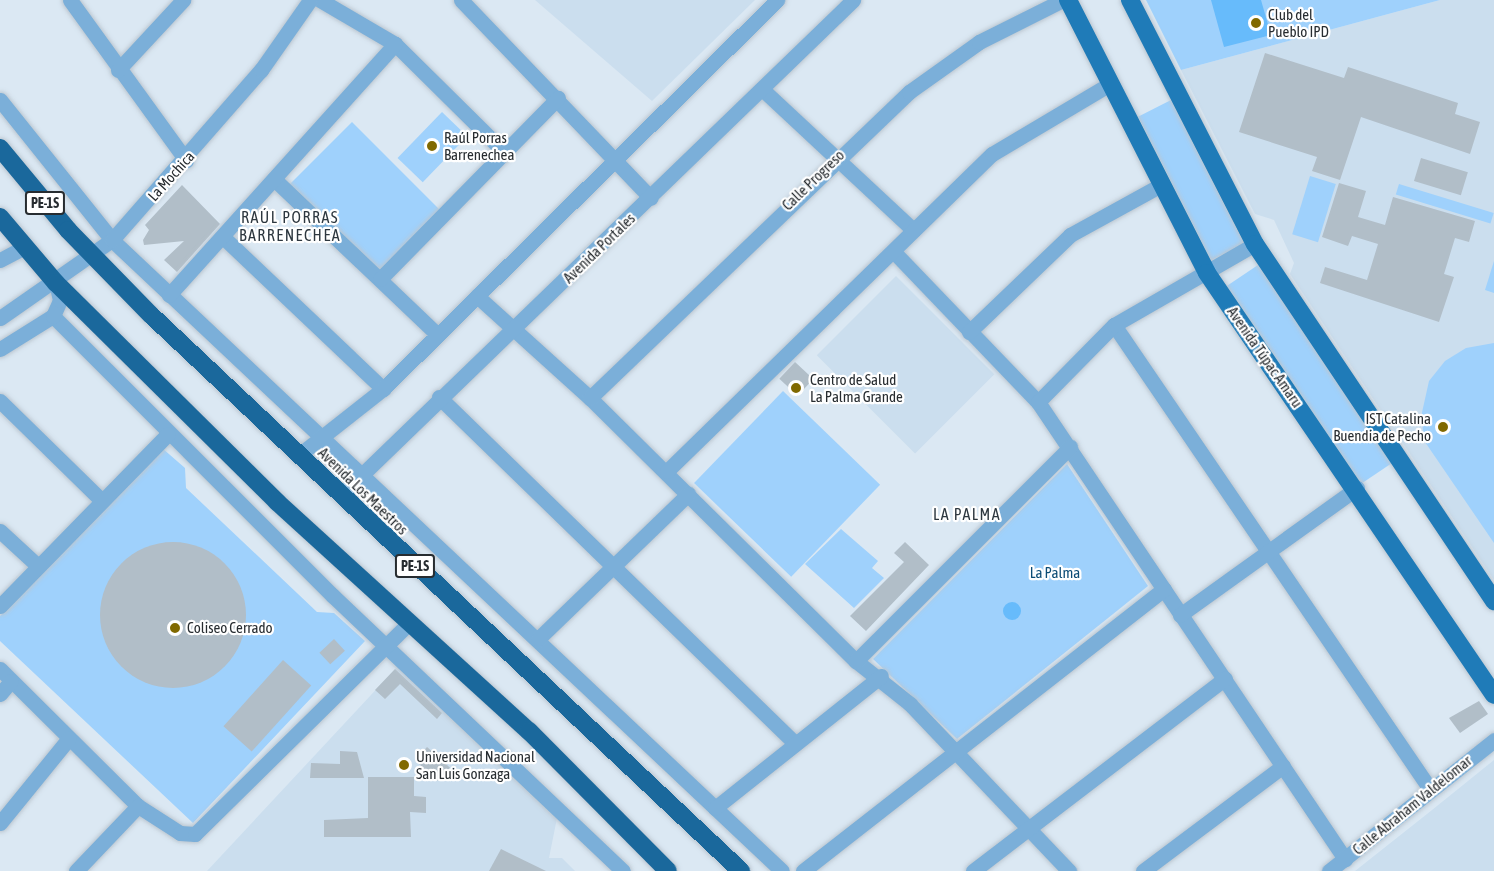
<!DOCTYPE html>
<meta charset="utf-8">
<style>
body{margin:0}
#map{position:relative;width:1494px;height:871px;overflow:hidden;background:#dbe8f3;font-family:"Asap Condensed",sans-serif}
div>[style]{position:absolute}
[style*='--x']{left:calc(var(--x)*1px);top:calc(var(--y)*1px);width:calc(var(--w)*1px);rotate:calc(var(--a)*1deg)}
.built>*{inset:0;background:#cbdeee;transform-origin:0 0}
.green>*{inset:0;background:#9fd1fc;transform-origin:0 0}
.water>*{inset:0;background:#67bbfb}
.round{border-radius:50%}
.building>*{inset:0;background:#b1bec8;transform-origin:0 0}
.roads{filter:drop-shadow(0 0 2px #bbc6d0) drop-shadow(0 0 2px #bbc6d0)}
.minor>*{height:15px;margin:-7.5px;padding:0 7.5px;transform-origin:7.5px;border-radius:7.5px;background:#7bafd9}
.major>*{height:18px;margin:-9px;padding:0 9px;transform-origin:9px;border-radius:9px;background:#1f7bb8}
.highway>*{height:18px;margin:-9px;padding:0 9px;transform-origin:9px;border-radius:9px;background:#1a689c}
.dots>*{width:16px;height:16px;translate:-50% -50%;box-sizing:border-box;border:3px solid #fff;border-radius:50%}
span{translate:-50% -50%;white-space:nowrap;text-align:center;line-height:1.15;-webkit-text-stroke:4.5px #fff;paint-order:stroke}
.shield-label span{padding:2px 4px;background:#fff;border:2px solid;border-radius:4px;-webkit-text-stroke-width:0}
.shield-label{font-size:14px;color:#272c30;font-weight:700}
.poi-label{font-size:15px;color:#272c30}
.left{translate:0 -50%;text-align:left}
.right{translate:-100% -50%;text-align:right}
.street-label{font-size:15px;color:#272c30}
.park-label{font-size:15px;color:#0b4c76}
.neighbourhood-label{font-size:16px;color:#2d373f;letter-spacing:1.5px}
</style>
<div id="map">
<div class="built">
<i style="clip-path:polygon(535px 0,755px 0,652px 101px)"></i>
<i style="clip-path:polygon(1440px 0,1494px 0,1494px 580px,1290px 274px,1294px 263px,1274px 220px,1255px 214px,1181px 70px)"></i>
<i style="left:896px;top:276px;width:139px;height:112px;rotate:45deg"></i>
<i style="clip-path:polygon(398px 666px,557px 818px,549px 858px,562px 858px,575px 871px,207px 871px)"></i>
<i style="clip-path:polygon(1494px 760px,1494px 871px,1355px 871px,1432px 810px)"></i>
</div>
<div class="green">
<i style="clip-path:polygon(1146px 0,1440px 0,1181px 70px)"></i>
<i style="left:1171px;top:100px;width:161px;height:37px;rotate:63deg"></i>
<i style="left:442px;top:112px;width:35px;height:64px;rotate:44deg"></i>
<i style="left:352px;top:122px;width:124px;height:88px;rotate:45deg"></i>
<i style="left:1310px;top:176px;width:27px;height:61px;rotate:17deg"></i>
<i style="left:1399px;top:184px;width:99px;height:11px;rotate:17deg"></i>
<i style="clip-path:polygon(1494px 261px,1494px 293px,1485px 290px)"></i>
<i style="left:1258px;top:265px;width:239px;height:39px;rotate:56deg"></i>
<i style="clip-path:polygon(1494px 343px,1494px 543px,1425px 442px,1421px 417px,1429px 381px,1445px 361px,1466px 348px)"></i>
<i style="left:783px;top:391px;width:135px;height:128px;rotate:44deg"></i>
<i style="clip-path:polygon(162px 448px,185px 468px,186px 488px,317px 612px,334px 613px,365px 641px,193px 823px,0 641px,0 616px)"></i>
<i style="clip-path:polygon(1067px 464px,1148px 586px,957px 739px,873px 659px)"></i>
<i style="clip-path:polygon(841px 529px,878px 561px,872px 568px,884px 578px,854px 608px,805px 564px)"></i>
</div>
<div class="water">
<i style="clip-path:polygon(1211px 0,1261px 0,1271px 35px,1224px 47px)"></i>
<i class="round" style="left:1003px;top:602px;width:18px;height:18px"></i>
</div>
<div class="building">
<i style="clip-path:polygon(1265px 53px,1344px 78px,1348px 67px,1458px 103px,1455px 114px,1480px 122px,1470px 154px,1361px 117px,1340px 180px,1312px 171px,1317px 157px,1239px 132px)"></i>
<i style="left:1421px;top:158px;width:49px;height:24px;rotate:17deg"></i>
<i style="clip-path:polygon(1339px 183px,1366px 191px,1358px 217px,1385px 225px,1393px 197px,1475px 221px,1469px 242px,1455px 238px,1444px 274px,1454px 277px,1439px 322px,1320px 283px,1325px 267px,1367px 280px,1378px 244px,1352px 236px,1348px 246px,1322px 237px)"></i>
<i style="clip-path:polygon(182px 185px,220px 224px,177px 272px,164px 260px,184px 241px,144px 245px,143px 240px,149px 230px,145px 225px)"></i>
<i style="left:795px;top:362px;width:25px;height:23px;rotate:43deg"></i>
<i style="clip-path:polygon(905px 542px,929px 565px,866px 631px,850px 616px,904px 562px,894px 553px)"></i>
<i class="round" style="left:100px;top:542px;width:146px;height:146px"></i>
<i style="left:334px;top:639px;width:16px;height:20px;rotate:47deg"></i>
<i style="left:283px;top:660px;width:38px;height:89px;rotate:42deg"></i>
<i style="clip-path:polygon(395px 669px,442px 713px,437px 719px,400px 684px,385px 699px,375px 690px)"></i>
<i style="clip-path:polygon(1479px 701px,1488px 714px,1460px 733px,1449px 718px)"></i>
<i style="left:427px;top:747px;width:31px;height:18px;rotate:42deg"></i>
<i style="clip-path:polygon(340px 751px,357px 752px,364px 778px,310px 778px,311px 763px,340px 764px)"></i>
<i style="clip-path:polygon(368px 777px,414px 777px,414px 796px,426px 797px,426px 813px,410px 812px,411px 837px,324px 837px,324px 820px,368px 818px)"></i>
<i style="clip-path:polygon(501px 849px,546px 871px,489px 871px)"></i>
</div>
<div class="roads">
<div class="minor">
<i style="--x:70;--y:0;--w:198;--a:54.1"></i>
<i style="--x:320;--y:0;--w:87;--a:30.4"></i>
<i style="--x:395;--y:44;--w:152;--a:44.7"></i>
<i style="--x:461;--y:0;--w:274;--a:46.2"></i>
<i style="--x:118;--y:70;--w:96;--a:-47.1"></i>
<i style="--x:762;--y:89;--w:207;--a:43"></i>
<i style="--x:0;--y:100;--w:179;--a:51.3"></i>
<i style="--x:112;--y:240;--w:920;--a:43.28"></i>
<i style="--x:274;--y:179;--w:226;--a:43.6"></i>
<i style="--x:223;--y:237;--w:221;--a:43.5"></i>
<i style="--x:894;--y:252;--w:208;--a:46.2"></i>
<i style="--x:1038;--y:402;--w:551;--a:56.11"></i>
<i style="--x:0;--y:260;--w:26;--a:-28"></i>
<i style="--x:380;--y:279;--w:254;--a:-45.5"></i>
<i style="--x:169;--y:295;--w:338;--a:-48"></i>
<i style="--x:477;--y:296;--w:152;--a:42.1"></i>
<i style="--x:590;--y:398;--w:374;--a:44.7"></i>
<i style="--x:856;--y:661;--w:69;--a:38.5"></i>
<i style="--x:910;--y:704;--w:231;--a:46.4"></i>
<i style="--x:53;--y:316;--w:395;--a:45"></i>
<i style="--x:332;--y:595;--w:401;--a:43.5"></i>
<i style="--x:0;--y:318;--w:136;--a:-34.9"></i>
<i style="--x:112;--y:240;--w:226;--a:-48.8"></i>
<i style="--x:261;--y:70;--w:85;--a:-55"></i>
<i style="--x:1114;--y:325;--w:561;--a:55.74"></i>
<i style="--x:969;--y:332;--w:140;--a:-43.8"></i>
<i style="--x:1070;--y:235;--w:104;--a:-28.8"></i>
<i style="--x:0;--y:349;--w:62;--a:-31.9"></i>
<i style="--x:53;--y:316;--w:17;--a:-66"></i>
<i style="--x:60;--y:300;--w:17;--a:-103"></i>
<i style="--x:439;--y:397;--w:496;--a:44.2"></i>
<i style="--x:590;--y:398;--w:442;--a:-43.8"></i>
<i style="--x:909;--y:92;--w:86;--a:-35.5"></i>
<i style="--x:979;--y:42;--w:94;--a:-26.6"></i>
<i style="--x:0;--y:401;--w:141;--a:44.4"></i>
<i style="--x:1038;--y:402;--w:108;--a:-45.4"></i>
<i style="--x:1114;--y:325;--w:163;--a:-29.9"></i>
<i style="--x:299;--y:455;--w:107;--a:-38.2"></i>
<i style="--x:383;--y:389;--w:554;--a:-44.63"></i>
<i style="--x:667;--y:471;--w:454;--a:-44.3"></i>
<i style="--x:992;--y:154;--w:137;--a:-30.7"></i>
<i style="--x:342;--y:494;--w:711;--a:-44.03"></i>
<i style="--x:0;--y:531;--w:52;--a:42.6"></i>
<i style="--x:0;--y:606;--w:240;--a:-45.7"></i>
<i style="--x:1180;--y:615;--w:218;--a:-35.7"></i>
<i style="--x:538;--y:639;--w:209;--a:-44"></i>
<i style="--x:856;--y:661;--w:303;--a:-45"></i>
<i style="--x:0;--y:669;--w:194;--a:44.8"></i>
<i style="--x:138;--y:806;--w:50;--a:32.7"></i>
<i style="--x:180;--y:833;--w:15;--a:4"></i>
<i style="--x:195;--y:834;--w:299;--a:-44.6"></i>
<i style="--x:0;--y:694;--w:17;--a:-50"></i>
<i style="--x:715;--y:808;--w:212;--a:-38.5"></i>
<i style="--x:0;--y:823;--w:109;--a:-50.9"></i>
<i style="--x:76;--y:871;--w:90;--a:-46.4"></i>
<i style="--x:803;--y:871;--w:458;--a:-38"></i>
<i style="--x:973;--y:871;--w:317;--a:-37.4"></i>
<i style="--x:1143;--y:871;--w:175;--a:-36.9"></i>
<i style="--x:1329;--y:871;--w:211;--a:-38.4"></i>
</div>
<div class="major">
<i style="--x:1068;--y:0;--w:306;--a:63"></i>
<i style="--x:1207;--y:273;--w:510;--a:55.78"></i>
<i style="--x:1130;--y:0;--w:274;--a:62.9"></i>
<i style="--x:1255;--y:244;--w:430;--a:56.2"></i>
</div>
<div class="highway">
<i style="--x:0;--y:148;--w:107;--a:50.3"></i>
<i style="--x:68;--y:230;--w:119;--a:45.7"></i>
<i style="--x:151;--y:315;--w:811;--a:43.3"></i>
<i style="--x:0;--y:217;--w:87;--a:49.7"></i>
<i style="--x:56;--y:283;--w:311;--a:44.7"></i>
<i style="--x:277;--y:502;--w:341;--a:42.3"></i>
<i style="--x:529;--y:731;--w:197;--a:45.2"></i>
</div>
</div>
<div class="dots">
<i style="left:1256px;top:23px;background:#806900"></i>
<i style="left:432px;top:146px;background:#806900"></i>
<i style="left:796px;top:388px;background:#806900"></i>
<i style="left:1443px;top:427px;background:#806900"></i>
<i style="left:175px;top:628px;background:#806900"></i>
<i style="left:404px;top:765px;background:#806900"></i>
</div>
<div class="shield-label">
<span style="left:45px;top:203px">PE-1S</span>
<span style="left:415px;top:566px">PE-1S</span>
</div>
<div class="poi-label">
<span class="left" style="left:1268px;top:23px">Club del<br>Pueblo IPD</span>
<span class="left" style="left:444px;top:146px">Raúl Porras<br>Barrenechea</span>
<span class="left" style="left:810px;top:388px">Centro de Salud<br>La Palma Grande</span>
<span class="right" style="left:1431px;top:427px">IST Catalina<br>Buendia de Pecho</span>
<span class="left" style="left:187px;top:628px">Coliseo Cerrado</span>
<span class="left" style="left:416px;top:765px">Universidad Nacional<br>San Luis Gonzaga</span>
</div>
<div class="street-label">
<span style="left:171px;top:176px;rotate:-48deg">La Mochica</span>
<span style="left:813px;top:180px;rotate:-44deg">Calle Progreso</span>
<span style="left:599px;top:248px;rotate:-44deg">Avenida Portales</span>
<span style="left:1265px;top:357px;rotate:55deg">Avenida Túpac Amaru</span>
<span style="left:363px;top:491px;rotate:44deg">Avenida Los Maestros</span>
<span style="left:1412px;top:805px;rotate:-39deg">Calle Abraham Valdelomar</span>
</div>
<div class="park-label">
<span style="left:1055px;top:573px">La Palma</span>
</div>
<div class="neighbourhood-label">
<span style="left:290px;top:226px">RAÚL PORRAS<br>BARRENECHEA</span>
<span style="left:967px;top:514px">LA PALMA</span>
</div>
</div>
